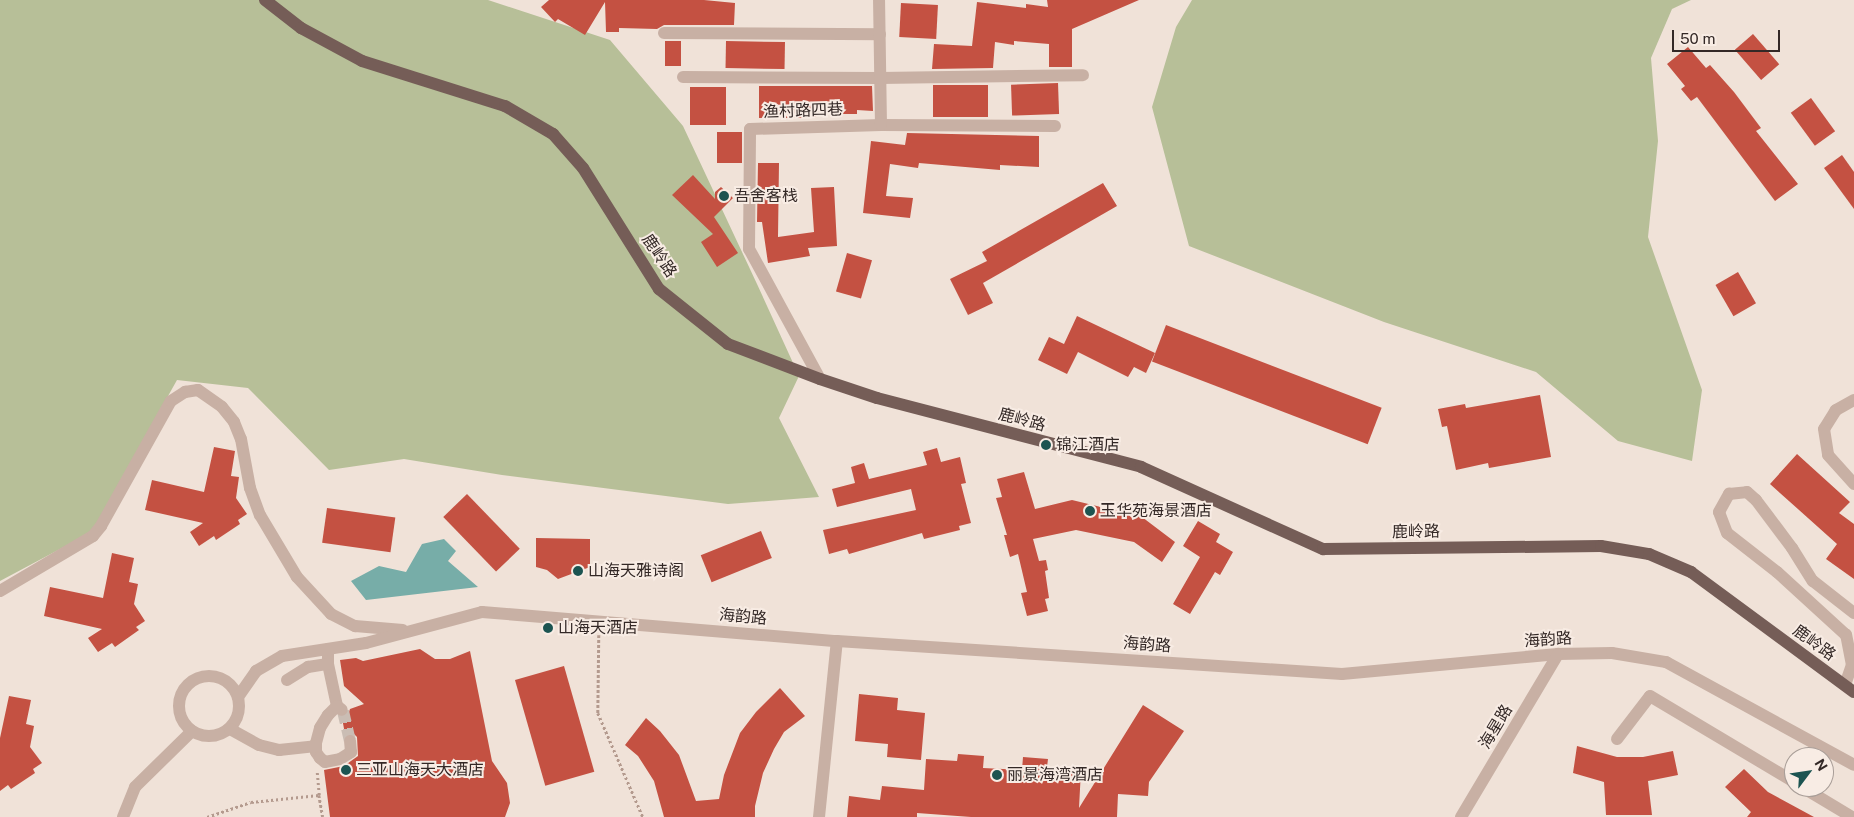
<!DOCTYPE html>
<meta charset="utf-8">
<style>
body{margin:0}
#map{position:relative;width:1854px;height:817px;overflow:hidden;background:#f0e2d8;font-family:"Public Sans","Noto Sans SC",sans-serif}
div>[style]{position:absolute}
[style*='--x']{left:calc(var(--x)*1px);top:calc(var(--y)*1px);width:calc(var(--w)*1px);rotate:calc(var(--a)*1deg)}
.green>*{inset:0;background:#b7bf98}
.water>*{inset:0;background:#77ada8}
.building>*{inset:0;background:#c45142;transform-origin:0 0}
.minor-tunnel>*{height:12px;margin-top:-6px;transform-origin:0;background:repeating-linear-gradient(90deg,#cabdb4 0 12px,transparent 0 18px)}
.path>*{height:2.5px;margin-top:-1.25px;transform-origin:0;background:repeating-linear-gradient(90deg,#b49a8e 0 2.5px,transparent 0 5px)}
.minor>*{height:12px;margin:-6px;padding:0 6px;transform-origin:6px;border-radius:6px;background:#c8b0a4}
.minor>.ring{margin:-6px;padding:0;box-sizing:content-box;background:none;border:12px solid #c8b0a4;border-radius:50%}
.major>*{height:12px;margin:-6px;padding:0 6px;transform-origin:6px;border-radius:6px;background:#755d57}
.dots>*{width:14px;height:14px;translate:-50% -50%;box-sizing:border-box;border:2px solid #f8ece4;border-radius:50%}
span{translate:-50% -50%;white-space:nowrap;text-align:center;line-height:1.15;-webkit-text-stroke:4px #f8ece4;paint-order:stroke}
.street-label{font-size:16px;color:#332826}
.poi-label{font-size:16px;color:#332826}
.left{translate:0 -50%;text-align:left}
.north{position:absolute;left:1784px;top:747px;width:50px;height:50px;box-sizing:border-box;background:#f8ece4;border:1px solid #a99e98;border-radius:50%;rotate:59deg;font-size:14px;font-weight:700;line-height:20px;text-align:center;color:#332826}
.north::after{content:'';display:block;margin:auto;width:18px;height:22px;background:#1c5451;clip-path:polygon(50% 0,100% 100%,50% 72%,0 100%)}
.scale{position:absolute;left:1672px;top:30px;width:108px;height:22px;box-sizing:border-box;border:2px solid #332826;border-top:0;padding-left:6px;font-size:15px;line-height:18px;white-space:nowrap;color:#332826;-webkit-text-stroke:4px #f8ece4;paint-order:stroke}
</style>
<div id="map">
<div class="green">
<i style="clip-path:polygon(0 0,488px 0,610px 40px,683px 126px,757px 284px,799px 376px,779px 418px,819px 497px,728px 504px,502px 475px,404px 459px,329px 470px,248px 388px,177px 380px,92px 532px,0 581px)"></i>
<i style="clip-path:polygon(1192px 0,1691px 0,1672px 9px,1651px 58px,1658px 141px,1648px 237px,1702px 390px,1692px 461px,1618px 441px,1536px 372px,1384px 322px,1189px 246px,1152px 107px,1176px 27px)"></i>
</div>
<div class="water">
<i style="clip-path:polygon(444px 539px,456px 551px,448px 561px,478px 587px,366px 600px,351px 581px,379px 566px,406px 572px,422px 544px)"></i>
</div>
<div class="building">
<i style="clip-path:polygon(549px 0,704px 0,735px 3px,734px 25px,664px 25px,657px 29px,619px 28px,619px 32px,606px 32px,605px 2px,585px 35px,558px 19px,555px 22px,541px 7px)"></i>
<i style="clip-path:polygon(1047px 0,1139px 0,1072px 29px,1072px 67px,1049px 67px,1049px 44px,1014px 41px,1014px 45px,995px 42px,993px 68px,932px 69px,934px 44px,972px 46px,977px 2px,1026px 8px,1026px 4px,1048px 7px)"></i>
<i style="left:901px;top:3px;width:37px;height:34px;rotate:3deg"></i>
<i style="left:1753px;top:34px;width:40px;height:24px;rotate:49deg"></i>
<i style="left:665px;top:41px;width:16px;height:25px"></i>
<i style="left:726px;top:41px;width:59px;height:27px;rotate:1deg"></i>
<i style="clip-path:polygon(1688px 47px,1706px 68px,1710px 65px,1734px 92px,1761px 128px,1756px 131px,1798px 184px,1775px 201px,1697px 97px,1691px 101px,1681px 89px,1685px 86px,1667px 64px)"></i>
<i style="left:1058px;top:83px;width:31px;height:47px;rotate:88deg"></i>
<i style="left:933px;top:85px;width:55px;height:32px"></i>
<i style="clip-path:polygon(759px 86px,872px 86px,873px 111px,857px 110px,857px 114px,816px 114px,816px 118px,759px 118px)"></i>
<i style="left:690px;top:87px;width:36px;height:38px"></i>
<i style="left:1811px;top:98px;width:41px;height:25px;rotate:54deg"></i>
<i style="left:717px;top:132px;width:25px;height:31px"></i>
<i style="clip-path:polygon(907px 133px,1039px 136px,1039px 167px,1000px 165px,1000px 170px,919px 163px,918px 168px,890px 164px,886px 196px,913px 198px,910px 218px,863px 213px,871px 141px,905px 145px)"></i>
<i style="clip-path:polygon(1842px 155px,1854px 172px,1854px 209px,1824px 168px)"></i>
<i style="clip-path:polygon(758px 163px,779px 163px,778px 237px,814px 232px,811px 188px,834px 187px,837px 246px,808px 248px,810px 256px,768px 263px,762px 222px,757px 222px)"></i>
<i style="clip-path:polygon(693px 175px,715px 199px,715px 192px,721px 187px,733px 198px,714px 217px,738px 253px,717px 267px,701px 242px,713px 234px,672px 195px)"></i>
<i style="clip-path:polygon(1103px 183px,1117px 206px,983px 283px,993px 303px,968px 315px,950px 279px,987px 261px,982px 252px)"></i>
<i style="left:847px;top:253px;width:26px;height:40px;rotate:16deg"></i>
<i style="left:1738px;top:272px;width:36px;height:26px;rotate:60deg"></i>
<i style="clip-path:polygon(1077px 316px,1155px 353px,1146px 373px,1134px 367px,1128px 377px,1078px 352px,1067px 374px,1038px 360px,1049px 337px,1064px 344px)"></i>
<i style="left:1166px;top:325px;width:231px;height:39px;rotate:21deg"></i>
<i style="clip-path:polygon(1540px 395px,1551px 457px,1489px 468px,1488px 463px,1456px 470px,1447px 426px,1442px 427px,1438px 409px,1465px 404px,1466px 408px)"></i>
<i style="clip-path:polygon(214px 447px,235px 451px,231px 476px,239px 477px,236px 498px,247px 514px,238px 520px,240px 524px,216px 540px,214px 536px,199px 546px,190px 532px,203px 523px,145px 510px,152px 480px,204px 492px)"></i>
<i style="clip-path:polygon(937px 448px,941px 462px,960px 457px,966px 483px,961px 484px,971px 523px,959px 526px,960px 530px,924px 539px,922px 533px,849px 554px,847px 549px,829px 554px,823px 530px,916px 510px,911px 489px,837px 507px,832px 489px,855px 483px,851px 467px,864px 463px,869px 479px,927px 465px,923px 452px)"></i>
<i style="clip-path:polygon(1797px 454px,1850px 502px,1839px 513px,1854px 524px,1854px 579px,1826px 559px,1837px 544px,1770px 484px)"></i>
<i style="clip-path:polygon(1024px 472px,1035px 509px,1072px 500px,1142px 517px,1175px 542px,1162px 562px,1134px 542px,1076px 530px,1033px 539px,1039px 561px,1046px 560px,1048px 570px,1045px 571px,1049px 598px,1045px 599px,1048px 611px,1027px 616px,1021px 593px,1027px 592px,1018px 554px,1010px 557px,1004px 535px,1007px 535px,996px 498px,1002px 497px,997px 479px)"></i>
<i style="left:467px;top:494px;width:76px;height:33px;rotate:46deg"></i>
<i style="left:327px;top:508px;width:69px;height:35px;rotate:8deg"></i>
<i style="clip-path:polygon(1198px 521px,1220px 534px,1216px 542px,1233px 552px,1220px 575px,1215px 572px,1190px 614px,1173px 604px,1200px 557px,1183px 546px)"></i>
<i style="left:761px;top:531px;width:29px;height:65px;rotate:68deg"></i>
<i style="clip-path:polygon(536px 538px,590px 539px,590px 567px,558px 579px,547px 570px,536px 567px)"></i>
<i style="clip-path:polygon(112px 553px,134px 558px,129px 582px,138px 584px,134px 604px,145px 621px,136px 627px,139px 630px,115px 647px,112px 643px,98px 652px,88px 638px,102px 629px,44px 616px,50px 587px,103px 598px)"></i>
<i style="clip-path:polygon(420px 649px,435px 659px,450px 659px,470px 651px,492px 761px,507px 783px,510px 803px,505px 817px,330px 817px,324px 770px,344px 766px,358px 756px,357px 737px,353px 733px,345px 734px,342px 718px,348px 715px,350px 709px,364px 704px,344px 686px,340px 660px,356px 658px,363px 661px)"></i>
<i style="left:564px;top:666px;width:110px;height:51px;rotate:74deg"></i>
<i style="clip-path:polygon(780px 688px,805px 716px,784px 732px,774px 749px,763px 773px,755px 806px,755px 817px,664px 817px,654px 781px,638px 756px,625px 745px,646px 718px,660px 731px,679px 755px,696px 801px,719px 799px,724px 775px,740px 733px,756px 712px)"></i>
<i style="clip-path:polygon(859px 694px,898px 698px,897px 710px,925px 713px,921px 760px,887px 757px,888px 744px,855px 741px)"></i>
<i style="clip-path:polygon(9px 696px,31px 700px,26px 724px,34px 726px,30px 747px,42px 763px,33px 769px,35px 773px,11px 789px,8px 785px,0 791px,0 738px)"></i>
<i style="clip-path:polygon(1143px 705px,1184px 731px,1149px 782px,1148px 796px,1118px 794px,1117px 817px,971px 817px,917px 813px,917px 817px,847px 817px,849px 796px,880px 800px,882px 786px,924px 790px,926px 759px,957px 761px,958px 754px,984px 756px,983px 768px,1022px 770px,1023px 757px,1048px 759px,1047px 767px,1081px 770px,1079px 808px)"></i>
<i style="clip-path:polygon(1577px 746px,1617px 757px,1643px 757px,1673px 751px,1678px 775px,1648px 781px,1652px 815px,1606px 815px,1604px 782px,1573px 773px)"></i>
<i style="clip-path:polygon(1744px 769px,1768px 792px,1814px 817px,1747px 817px,1751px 812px,1725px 787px)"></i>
</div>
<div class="minor-tunnel">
<i style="--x:343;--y:711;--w:31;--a:77"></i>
</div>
<div class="path">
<i style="--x:599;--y:635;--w:78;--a:90.7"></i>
<i style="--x:598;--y:713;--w:113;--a:66.6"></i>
<i style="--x:319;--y:795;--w:22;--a:80"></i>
<i style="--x:207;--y:817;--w:46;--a:-18.8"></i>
<i style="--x:251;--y:802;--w:68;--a:-5.9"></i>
<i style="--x:319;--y:795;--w:23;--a:-95"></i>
</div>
<div class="minor">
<i style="--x:664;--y:33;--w:216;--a:0.3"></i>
<i style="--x:683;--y:77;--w:197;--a:0.3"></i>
<i style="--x:880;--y:78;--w:203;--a:-0.8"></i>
<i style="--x:881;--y:125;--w:174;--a:0.3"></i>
<i style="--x:820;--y:379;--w:148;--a:-118.6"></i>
<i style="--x:749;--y:249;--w:120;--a:-89.5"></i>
<i style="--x:750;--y:129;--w:131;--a:-1.7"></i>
<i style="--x:881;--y:125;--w:125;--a:-90.9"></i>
<i style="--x:1854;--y:400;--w:21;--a:151"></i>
<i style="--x:1836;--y:410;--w:22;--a:122"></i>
<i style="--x:1824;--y:429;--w:26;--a:81"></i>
<i style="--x:1828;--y:455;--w:39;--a:48"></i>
<i style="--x:0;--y:591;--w:108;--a:-30.6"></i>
<i style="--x:93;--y:536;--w:13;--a:-51"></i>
<i style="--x:101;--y:526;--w:143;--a:-60.8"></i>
<i style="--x:171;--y:401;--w:17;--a:-33"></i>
<i style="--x:185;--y:392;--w:13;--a:-9"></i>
<i style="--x:198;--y:390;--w:29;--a:35"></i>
<i style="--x:222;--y:407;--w:19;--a:51"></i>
<i style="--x:234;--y:422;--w:18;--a:68"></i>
<i style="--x:241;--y:439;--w:50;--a:79.6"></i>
<i style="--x:250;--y:488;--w:29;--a:70"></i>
<i style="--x:260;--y:515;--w:72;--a:59.2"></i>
<i style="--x:297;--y:577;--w:50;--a:47.4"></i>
<i style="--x:331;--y:614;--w:27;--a:27"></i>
<i style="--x:355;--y:626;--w:48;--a:4.8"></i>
<i style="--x:328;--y:649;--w:15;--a:90"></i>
<i style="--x:328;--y:664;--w:43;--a:77.9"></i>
<i style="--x:337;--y:706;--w:6;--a:39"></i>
<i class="ring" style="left:179px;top:676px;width:48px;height:48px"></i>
<i style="--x:287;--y:680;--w:25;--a:-32"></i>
<i style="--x:308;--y:667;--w:20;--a:-9"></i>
<i style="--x:1845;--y:685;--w:21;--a:-71"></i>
<i style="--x:1852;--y:665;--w:31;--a:-101"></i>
<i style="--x:1846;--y:635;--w:93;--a:-137.6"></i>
<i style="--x:1777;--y:572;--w:63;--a:-142"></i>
<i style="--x:1727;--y:533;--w:22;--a:-111"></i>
<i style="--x:1719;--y:512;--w:21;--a:-61"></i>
<i style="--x:1729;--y:494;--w:18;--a:-6"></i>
<i style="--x:1747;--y:492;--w:12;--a:42"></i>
<i style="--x:1756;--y:500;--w:60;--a:53.1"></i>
<i style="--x:1792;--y:548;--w:39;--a:58"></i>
<i style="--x:1813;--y:581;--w:52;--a:38"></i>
<i style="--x:238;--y:697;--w:32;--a:-55"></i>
<i style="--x:256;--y:671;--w:30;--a:-30"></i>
<i style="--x:282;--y:656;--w:85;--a:-8.8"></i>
<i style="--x:366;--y:643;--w:120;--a:-15"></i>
<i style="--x:482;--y:612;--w:356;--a:4.7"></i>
<i style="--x:837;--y:641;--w:506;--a:3.74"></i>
<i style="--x:1342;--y:674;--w:217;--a:-5.3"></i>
<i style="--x:1558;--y:654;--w:54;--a:-1.1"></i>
<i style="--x:1612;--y:653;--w:55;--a:9.5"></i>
<i style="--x:1666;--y:662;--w:214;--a:28.7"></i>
<i style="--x:337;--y:706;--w:13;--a:135"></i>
<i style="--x:328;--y:715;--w:15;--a:122"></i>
<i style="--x:320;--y:728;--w:16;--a:105"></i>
<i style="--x:316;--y:743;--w:9;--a:90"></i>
<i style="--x:316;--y:752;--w:7;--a:56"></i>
<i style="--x:320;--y:758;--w:6;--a:39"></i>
<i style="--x:325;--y:762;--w:15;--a:-11"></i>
<i style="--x:340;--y:759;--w:13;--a:-32"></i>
<i style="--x:351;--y:752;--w:11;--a:-95"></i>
<i style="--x:230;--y:729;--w:33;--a:29"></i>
<i style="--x:259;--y:745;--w:21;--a:14"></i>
<i style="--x:279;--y:750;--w:37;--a:-6"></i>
<i style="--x:1617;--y:739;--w:54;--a:-52.5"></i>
<i style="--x:1650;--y:696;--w:168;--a:30.8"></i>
<i style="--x:1802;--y:787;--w:58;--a:31"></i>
<i style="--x:123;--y:817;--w:32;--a:-68"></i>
<i style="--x:135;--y:787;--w:80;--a:-44.5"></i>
<i style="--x:819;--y:817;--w:177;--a:-84.2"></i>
<i style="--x:1461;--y:817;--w:190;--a:-59.2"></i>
</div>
<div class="major">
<i style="--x:265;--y:0;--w:46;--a:37.9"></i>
<i style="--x:301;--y:28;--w:69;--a:28.4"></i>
<i style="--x:362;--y:61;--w:150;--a:17.5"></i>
<i style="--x:505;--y:106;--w:56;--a:30.3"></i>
<i style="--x:553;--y:134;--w:45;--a:48.6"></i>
<i style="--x:583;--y:168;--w:143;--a:57.9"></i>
<i style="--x:659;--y:289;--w:88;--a:38.6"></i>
<i style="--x:728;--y:344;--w:98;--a:20.8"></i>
<i style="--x:820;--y:379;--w:60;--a:18.4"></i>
<i style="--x:877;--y:398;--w:273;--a:14.6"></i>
<i style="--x:1141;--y:467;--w:200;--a:24.3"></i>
<i style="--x:1323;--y:549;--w:278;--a:-0.6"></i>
<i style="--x:1601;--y:546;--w:49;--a:9.5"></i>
<i style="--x:1649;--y:554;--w:46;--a:23.2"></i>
<i style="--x:1691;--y:572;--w:202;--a:36.4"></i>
</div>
<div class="dots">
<i style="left:724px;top:196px;background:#1c5451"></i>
<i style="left:1046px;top:445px;background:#1c5451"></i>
<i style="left:1090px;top:511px;background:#1c5451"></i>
<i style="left:578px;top:571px;background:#1c5451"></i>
<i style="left:548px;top:628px;background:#1c5451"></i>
<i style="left:346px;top:770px;background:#1c5451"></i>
<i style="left:997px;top:775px;background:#1c5451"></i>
</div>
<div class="street-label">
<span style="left:803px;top:111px;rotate:-2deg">渔村路四巷</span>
<span style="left:659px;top:256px;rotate:56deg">鹿岭路</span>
<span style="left:1022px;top:420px;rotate:15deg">鹿岭路</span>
<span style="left:1416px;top:532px;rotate:-1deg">鹿岭路</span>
<span style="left:743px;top:617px;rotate:5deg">海韵路</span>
<span style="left:1548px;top:640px;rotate:-4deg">海韵路</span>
<span style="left:1814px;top:643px;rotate:36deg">鹿岭路</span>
<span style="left:1147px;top:645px;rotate:4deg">海韵路</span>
<span style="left:1496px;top:727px;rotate:-59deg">海星路</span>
</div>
<div class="poi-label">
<span class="left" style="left:734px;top:196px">吾舍客栈</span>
<span class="left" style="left:1056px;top:445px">锦江酒店</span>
<span class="left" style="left:1100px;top:511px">玉华苑海景酒店</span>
<span class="left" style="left:588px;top:571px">山海天雅诗阁</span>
<span class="left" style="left:558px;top:628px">山海天酒店</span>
<span class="left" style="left:356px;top:770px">三亚山海天大酒店</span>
<span class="left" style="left:1007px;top:775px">丽景海湾酒店</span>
</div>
<div class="north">N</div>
<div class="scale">50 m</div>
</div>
